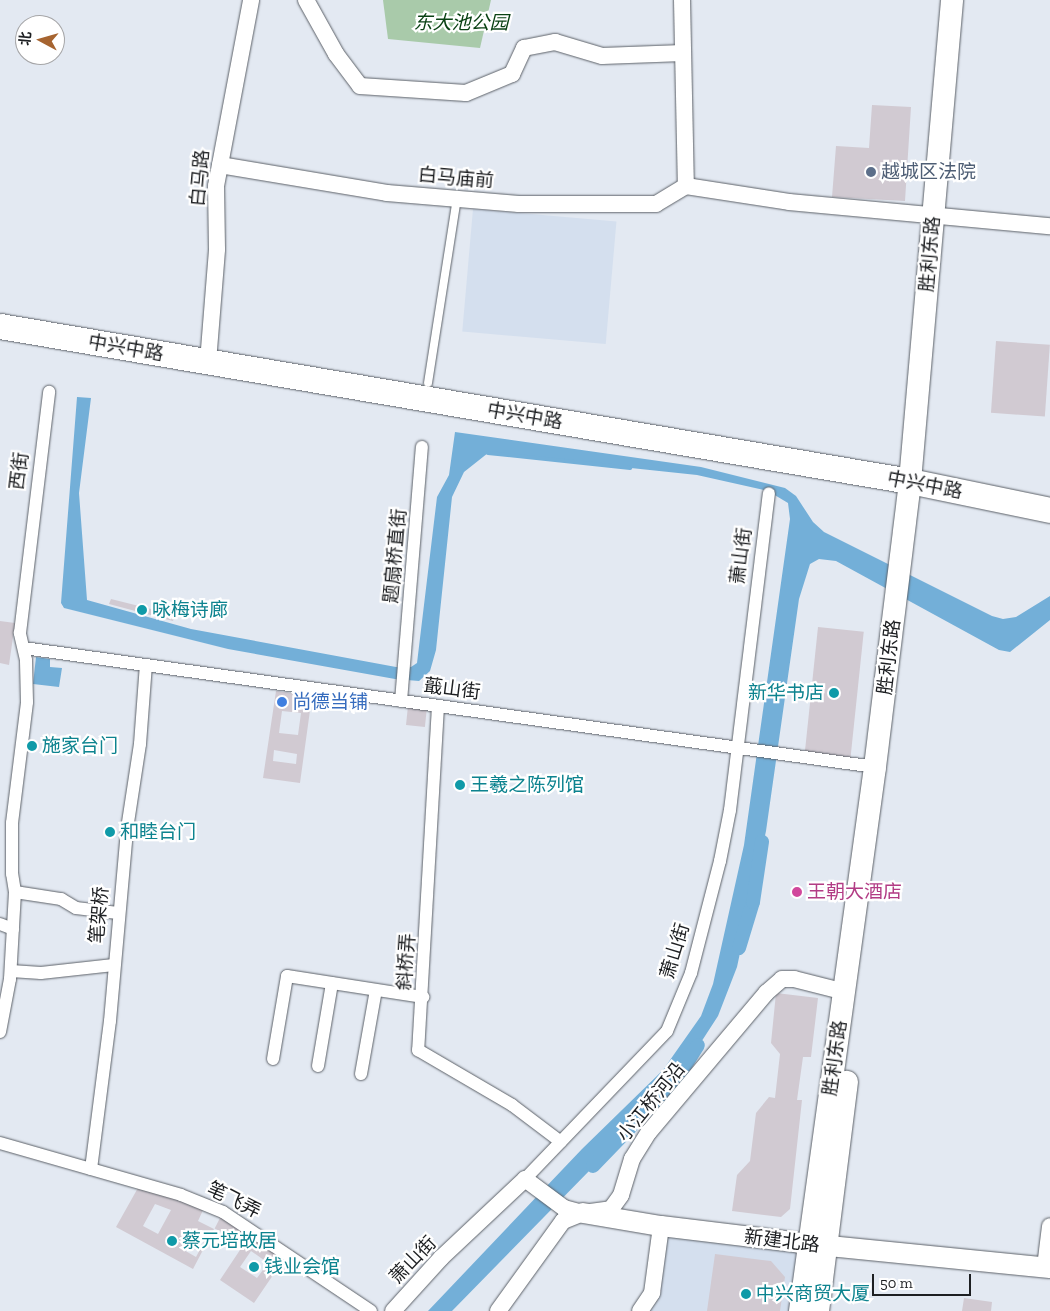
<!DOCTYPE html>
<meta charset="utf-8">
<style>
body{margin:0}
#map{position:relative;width:1050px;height:1311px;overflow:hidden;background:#e3e9f2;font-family:"Zilla Slab","Noto Sans SC",serif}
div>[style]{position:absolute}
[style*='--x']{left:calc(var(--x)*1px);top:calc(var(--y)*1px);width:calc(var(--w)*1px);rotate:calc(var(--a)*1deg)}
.built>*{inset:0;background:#d4dfee;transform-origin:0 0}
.green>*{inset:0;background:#a9caaa}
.water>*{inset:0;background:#73afd8}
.stream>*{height:4px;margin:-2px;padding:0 2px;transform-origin:2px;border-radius:2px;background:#73afd8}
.canal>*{height:14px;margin:-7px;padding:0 7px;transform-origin:7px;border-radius:7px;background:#73afd8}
.building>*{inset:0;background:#d1cad2;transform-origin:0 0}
.roads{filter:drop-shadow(0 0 1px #5c6168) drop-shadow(0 0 1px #5c6168)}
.service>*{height:8px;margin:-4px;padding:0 4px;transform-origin:4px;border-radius:4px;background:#fff}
.pedestrian>*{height:12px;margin:-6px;padding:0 6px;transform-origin:6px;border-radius:6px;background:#fff}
.minor>*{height:16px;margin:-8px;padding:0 8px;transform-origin:8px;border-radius:8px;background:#fff}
.tertiary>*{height:20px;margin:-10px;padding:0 10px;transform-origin:10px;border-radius:10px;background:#fff}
.secondary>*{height:22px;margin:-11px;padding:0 11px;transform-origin:11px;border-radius:11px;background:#fff}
.primary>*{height:25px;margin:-12.5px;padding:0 12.5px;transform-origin:12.5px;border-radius:12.5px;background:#fff}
.dots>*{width:14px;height:14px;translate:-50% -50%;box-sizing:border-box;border:2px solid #fff;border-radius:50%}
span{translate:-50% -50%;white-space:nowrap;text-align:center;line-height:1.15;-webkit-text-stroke:4.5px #fff;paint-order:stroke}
.park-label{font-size:19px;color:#0a4214;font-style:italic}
.service-label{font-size:19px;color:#4e5e75}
.left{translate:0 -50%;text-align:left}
.street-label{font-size:19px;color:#1d1f22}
.culture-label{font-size:19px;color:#0d838f}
.right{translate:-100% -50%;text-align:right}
.shop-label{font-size:19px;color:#366cbe}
.hotel-label{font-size:19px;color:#b23c85}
.north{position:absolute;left:15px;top:15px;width:50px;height:50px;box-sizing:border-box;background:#fff;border:1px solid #a5a5a7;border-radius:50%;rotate:276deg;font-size:14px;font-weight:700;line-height:20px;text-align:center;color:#1d1f22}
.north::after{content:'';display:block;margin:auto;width:18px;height:22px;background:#a66430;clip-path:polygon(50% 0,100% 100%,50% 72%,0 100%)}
.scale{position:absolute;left:872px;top:1274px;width:99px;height:22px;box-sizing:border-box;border:2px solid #1d1f22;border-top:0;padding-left:6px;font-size:15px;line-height:18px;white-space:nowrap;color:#1d1f22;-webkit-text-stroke:4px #fff;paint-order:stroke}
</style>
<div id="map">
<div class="built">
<i style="left:473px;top:209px;width:144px;height:123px;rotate:5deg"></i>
<i style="clip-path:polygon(666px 1233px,802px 1252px,794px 1311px,650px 1311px)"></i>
</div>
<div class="green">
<i style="clip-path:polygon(383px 0,491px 0,480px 48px,388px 39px)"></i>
</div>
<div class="water">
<i style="clip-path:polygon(77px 397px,91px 398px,79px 493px,87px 600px,191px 629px,396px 667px,411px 667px,417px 663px,437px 497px,449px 475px,455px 432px,701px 467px,785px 488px,796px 496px,813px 522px,824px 532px,992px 616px,1003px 619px,1016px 617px,1050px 596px,1050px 620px,1010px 652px,999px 650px,836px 561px,819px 559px,810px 564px,799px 599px,766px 831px,737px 967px,718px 1016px,694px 1053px,591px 1169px,452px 1311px,428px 1311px,582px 1149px,663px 1070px,701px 1016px,713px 984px,744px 845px,790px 519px,788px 503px,768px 491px,697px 475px,488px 453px,464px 472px,452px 497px,436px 650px,430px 671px,419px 681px,395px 679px,228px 649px,64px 608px,61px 603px)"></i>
<i style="clip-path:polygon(36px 657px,50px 659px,50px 667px,62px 668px,59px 687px,33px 684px)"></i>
</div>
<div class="stream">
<i style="--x:488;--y:453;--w:143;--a:6"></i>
</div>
<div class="canal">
<i style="--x:739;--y:948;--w:48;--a:-73.1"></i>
<i style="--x:753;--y:902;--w:61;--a:-81.5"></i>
<i style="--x:593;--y:1166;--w:120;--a:-46"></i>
<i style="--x:676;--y:1080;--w:41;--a:-57.8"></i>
</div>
<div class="building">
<i style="clip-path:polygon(872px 105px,911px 107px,905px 201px,832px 197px,836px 146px,869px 148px)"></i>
<i style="left:996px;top:341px;width:54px;height:72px;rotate:4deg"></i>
<i style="clip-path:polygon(111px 599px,175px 615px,173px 621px,109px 604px)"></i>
<i style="clip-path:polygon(0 621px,15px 623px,9px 665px,0 663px)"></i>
<i style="left:818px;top:627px;width:46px;height:129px;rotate:6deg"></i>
<i style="clip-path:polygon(evenodd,276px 691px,312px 696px,300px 783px,263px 778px,276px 691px,282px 711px,301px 713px,298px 735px,279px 733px,282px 711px,276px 691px,274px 750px,297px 754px,296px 764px,273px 761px,274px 750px)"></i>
<i style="left:408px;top:706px;width:19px;height:19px;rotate:6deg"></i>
<i style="clip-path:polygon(776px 993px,818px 998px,811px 1057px,803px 1057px,797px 1100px,802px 1100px,790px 1209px,781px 1217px,732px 1211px,737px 1175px,750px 1161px,756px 1113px,769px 1097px,775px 1098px,780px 1054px,771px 1043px)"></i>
<i style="clip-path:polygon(evenodd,139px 1186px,204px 1208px,198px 1221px,214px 1229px,193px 1269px,116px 1227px,139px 1186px,155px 1204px,171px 1210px,158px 1234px,143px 1226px,155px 1204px,139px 1186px,192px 1230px,206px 1238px,196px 1257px,182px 1249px,192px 1230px)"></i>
<i style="left:221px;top:1216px;width:25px;height:14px;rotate:27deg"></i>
<i style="clip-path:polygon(evenodd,252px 1232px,286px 1256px,254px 1303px,220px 1280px,252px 1232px,251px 1251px,268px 1263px,257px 1278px,240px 1267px,251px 1251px)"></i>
<i style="clip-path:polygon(715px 1254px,771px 1261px,785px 1277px,780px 1311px,707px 1311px)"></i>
<i style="clip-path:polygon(964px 1298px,992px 1302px,991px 1311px,962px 1311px)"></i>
</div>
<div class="roads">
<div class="service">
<i style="--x:428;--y:383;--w:187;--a:-81.1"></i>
</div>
<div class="pedestrian">
<i style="--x:24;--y:648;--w:859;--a:7.96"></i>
<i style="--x:401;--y:701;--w:255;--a:-85.3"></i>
<i style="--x:438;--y:706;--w:345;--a:93.3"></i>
<i style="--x:418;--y:1050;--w:109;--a:30.3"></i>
<i style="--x:512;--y:1105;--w:61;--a:37.1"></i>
<i style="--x:15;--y:892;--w:47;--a:8.7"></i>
<i style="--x:61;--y:899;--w:17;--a:31"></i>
<i style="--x:76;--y:908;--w:42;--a:6.8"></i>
<i style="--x:0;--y:924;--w:14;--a:21"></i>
<i style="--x:11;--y:971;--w:30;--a:4"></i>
<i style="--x:41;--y:973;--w:73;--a:-6.3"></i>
<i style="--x:0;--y:1032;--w:54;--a:-79.3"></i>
<i style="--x:10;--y:979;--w:87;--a:-86.7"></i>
<i style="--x:15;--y:892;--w:18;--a:-99"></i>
<i style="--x:12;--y:874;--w:51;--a:-90"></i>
<i style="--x:12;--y:823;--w:122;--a:-82.9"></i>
<i style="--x:27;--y:702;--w:42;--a:-91.4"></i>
<i style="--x:26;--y:660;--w:28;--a:-103"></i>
<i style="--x:20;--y:633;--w:243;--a:-83.1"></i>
<i style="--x:273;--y:1059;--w:84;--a:-80.4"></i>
<i style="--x:287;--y:976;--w:138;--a:8.8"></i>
<i style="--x:318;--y:1066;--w:84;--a:-80.4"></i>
<i style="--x:361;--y:1074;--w:85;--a:-79.9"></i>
<i style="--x:0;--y:1143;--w:188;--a:16"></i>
<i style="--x:181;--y:1195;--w:45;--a:22"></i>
<i style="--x:223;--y:1212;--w:178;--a:33.8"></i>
<i style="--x:91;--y:1169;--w:149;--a:-82.7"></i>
<i style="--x:110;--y:1021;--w:193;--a:-84.9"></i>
<i style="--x:127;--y:829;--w:86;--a:-81.3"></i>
<i style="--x:140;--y:744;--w:79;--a:-85.7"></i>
<i style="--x:525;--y:1179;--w:205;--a:-46.2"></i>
<i style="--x:667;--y:1031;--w:63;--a:-67.5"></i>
<i style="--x:691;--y:973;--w:116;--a:-75.5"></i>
<i style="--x:720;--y:861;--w:52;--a:-78.9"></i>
<i style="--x:730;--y:810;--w:319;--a:-83"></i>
</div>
<div class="minor">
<i style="--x:306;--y:0;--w:62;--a:60.9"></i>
<i style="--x:336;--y:54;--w:40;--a:53"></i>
<i style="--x:360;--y:86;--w:106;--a:3.8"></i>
<i style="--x:466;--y:93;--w:50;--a:-22.4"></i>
<i style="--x:512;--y:74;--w:29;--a:-65"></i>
<i style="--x:524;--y:48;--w:32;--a:-11"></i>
<i style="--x:555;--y:42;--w:49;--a:16.6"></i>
<i style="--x:602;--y:56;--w:81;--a:-2.1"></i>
<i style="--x:682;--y:0;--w:186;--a:88.8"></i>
<i style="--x:686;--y:186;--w:104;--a:8.8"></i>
<i style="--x:789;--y:202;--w:262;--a:5.3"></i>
<i style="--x:220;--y:165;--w:169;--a:9.5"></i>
<i style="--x:387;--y:193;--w:132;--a:4.8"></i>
<i style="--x:519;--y:204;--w:137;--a:0"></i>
<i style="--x:656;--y:204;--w:35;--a:-31"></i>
<i style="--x:208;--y:362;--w:113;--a:-85.4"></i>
<i style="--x:217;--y:249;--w:63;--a:-90.9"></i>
<i style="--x:216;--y:186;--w:189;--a:-79.3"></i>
<i style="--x:1045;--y:1267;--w:41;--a:-83"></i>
<i style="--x:393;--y:1311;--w:72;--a:-47.8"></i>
<i style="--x:441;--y:1258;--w:115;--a:-43.2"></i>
<i style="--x:525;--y:1179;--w:49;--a:36.6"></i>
<i style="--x:564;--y:1208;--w:20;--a:15"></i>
<i style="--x:498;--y:1311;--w:111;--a:-54.2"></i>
<i style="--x:563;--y:1221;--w:22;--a:-22"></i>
<i style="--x:583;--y:1213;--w:28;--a:-8"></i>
<i style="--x:611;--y:1209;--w:17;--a:-54"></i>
<i style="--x:621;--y:1195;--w:38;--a:-73"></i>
<i style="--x:632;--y:1159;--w:32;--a:-58"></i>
<i style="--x:649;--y:1132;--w:182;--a:-49.9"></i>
<i style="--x:766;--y:993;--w:21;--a:-41"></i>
<i style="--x:782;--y:979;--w:12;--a:0"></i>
<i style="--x:794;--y:979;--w:53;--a:14.3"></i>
<i style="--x:640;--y:1311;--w:22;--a:-56"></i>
<i style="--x:652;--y:1293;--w:68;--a:-82.3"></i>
</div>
<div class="tertiary">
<i style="--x:583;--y:1213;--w:79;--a:9.5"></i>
<i style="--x:661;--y:1226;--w:149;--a:6.9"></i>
<i style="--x:809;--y:1244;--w:242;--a:5.7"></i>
</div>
<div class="secondary">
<i style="--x:800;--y:1311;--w:549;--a:-82.15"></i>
<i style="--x:875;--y:767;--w:288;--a:-83"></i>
<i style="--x:910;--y:481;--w:483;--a:-85"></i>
<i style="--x:818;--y:1311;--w:231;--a:-82.8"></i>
</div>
<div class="primary">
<i style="--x:0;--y:326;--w:923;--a:9.67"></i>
<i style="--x:910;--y:481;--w:143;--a:11.7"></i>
</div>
</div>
<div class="dots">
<i style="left:871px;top:172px;background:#5c6f8a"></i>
<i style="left:142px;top:610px;background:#0f9aa8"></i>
<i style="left:834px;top:693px;background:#0f9aa8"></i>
<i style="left:282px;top:702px;background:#3f7fe0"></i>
<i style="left:32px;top:746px;background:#0f9aa8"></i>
<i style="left:460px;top:785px;background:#0f9aa8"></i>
<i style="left:110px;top:832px;background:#0f9aa8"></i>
<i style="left:797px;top:892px;background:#d1479c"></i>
<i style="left:172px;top:1241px;background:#0f9aa8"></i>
<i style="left:254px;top:1267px;background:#0f9aa8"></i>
<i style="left:746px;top:1294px;background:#0f9aa8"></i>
</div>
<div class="park-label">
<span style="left:461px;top:23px">东大池公园</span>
</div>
<div class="service-label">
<span class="left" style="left:881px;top:172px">越城区法院</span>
</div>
<div class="street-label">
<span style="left:200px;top:178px;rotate:-85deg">白马路</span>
<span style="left:456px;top:178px;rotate:5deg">白马庙前</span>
<span style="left:930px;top:254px;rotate:-85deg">胜利东路</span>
<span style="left:126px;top:348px;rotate:10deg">中兴中路</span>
<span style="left:525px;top:416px;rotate:10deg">中兴中路</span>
<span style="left:19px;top:471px;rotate:-83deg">西街</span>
<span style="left:925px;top:485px;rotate:11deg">中兴中路</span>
<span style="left:395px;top:556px;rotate:-85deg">题扇桥直街</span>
<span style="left:741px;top:556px;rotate:-83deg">萧山街</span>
<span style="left:889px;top:657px;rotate:-83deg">胜利东路</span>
<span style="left:452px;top:689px;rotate:7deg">蕺山街</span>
<span style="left:99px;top:915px;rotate:-85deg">笔架桥</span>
<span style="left:675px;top:951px;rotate:-73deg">萧山街</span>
<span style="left:406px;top:962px;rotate:-86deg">斜桥弄</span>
<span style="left:835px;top:1058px;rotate:-82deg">胜利东路</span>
<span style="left:651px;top:1102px;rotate:-51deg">小江桥河沿</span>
<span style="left:234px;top:1200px;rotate:27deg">笔飞弄</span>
<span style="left:782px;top:1241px;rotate:7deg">新建北路</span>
<span style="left:413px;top:1260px;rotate:-46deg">萧山街</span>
</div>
<div class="culture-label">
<span class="left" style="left:152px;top:610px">咏梅诗廊</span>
<span class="right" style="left:824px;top:693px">新华书店</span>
<span class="left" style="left:42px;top:746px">施家台门</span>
<span class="left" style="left:470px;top:785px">王羲之陈列馆</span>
<span class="left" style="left:120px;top:832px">和睦台门</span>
<span class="left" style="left:182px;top:1241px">蔡元培故居</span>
<span class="left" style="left:264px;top:1267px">钱业会馆</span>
<span class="left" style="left:756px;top:1294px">中兴商贸大厦</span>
</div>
<div class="shop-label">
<span class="left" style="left:292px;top:702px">尚德当铺</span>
</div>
<div class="hotel-label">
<span class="left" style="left:807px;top:892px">王朝大酒店</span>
</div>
<div class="north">北</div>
<div class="scale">50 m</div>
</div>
